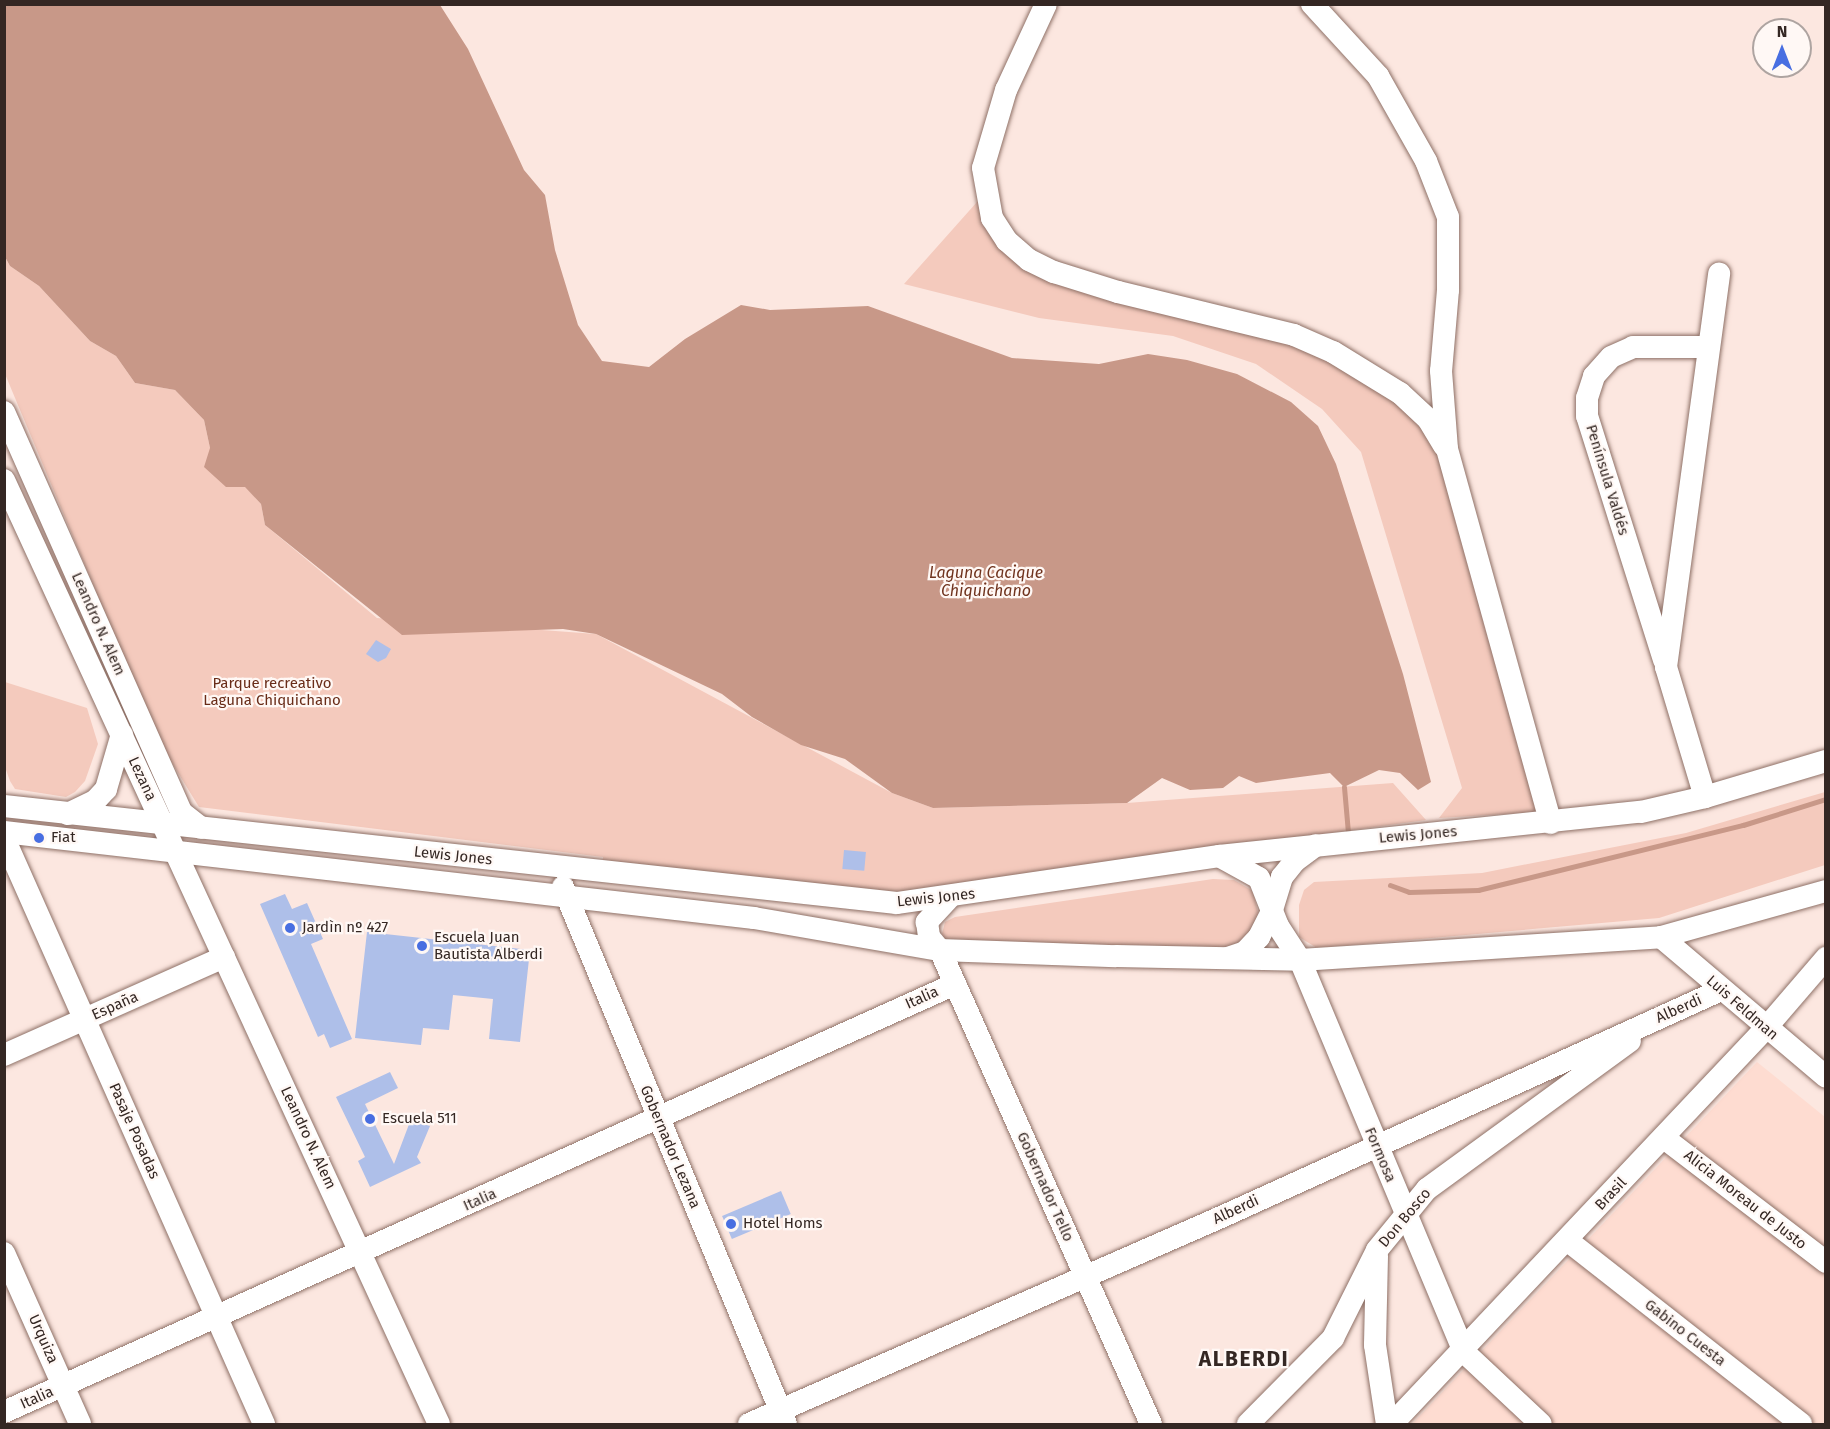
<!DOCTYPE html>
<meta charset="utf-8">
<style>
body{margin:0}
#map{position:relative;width:1830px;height:1429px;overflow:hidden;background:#fce7e0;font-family:"Fira Sans",sans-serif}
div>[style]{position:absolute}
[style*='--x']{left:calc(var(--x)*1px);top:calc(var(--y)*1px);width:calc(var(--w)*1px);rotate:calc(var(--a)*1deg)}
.built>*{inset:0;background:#fedcd1}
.green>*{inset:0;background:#f4cabd}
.water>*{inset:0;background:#c89888}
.stream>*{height:5px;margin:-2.5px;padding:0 2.5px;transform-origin:2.5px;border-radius:2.5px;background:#c89888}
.building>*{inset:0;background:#aebfe9;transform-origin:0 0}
.roads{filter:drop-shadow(0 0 2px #8e7066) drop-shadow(0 0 2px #8e7066)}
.minor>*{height:22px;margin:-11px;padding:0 11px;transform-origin:11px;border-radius:11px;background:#fff}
.dots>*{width:16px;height:16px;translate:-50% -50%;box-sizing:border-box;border:3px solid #fff8f5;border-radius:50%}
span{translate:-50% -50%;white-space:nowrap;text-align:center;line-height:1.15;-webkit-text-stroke:4.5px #fff8f5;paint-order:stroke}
.street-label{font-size:15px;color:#342723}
.park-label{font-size:15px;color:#692c18}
.poi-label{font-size:15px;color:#342723}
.left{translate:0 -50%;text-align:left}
.water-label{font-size:16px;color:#70331e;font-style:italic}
.district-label{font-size:21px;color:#342723;font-weight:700;letter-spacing:1.5px}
.frame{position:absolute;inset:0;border:6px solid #342723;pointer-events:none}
.north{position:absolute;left:1752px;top:18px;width:60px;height:60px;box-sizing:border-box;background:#fff8f5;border:2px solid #aea4a1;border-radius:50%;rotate:0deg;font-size:16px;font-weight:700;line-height:24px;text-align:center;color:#342723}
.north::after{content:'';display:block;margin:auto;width:21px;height:27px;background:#486ee1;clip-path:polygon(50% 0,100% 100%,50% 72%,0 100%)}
</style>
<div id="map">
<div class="built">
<i style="clip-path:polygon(1757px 1062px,1825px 1117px,1825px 1424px,1412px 1424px)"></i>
</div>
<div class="green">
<i style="clip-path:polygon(985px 193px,1029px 260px,1294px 335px,1428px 419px,1555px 811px,1439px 818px,1462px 788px,1361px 452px,1322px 409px,1256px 364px,1173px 336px,1039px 318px,904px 284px)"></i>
<i style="clip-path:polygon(4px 255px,10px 266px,39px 286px,90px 341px,116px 356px,135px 383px,175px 390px,204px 420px,210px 448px,261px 504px,265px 525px,377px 618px,596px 634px,892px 793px,933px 808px,1127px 803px,1393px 783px,1426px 820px,893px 893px,603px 860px,603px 857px,199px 807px,158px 740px,5px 374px)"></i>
<i style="clip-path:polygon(5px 682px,87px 708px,98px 744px,85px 781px,75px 792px,66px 797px,15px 789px,10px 781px,5px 767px)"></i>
<i style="clip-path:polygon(1825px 792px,1825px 865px,1659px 918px,1317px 948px,1299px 937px,1299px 905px,1304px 890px,1314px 882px,1482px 873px,1686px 833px)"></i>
<i style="clip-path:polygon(1213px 879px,1234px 880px,1253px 891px,1258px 913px,1254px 934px,1219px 954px,945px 942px,942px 934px,945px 922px,955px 917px)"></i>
</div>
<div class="water">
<i style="clip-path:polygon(4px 5px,440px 5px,468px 49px,524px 170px,545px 195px,555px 250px,578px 325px,602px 361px,649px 367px,685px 339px,741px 305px,770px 310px,868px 306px,1012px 358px,1099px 364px,1148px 354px,1187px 360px,1237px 374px,1291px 402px,1318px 426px,1336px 464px,1403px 674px,1431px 782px,1418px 790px,1400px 773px,1379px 770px,1344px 787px,1330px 773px,1256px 783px,1239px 776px,1223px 788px,1190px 790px,1162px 778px,1127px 803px,933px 808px,892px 793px,845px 759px,801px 745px,752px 717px,722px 694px,596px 634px,563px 629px,402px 635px,265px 525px,261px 504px,245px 487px,226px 487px,204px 467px,210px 448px,204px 420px,175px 390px,135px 383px,116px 356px,90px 341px,39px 286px,10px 266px,4px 255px)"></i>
</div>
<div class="stream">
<i style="--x:1344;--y:787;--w:46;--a:85"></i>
<i style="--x:1390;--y:885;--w:20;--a:20"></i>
<i style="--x:1409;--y:892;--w:69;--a:-1.7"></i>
<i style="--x:1478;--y:890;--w:273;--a:-13.8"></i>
<i style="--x:1743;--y:825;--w:87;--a:-17.4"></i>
</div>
<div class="building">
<i style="clip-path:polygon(376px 640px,391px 649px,386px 658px,378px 662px,366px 654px)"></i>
<i style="left:844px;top:850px;width:22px;height:19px;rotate:5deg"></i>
<i style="clip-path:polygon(285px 894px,292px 909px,307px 903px,323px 939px,311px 944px,352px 1039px,330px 1048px,324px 1034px,318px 1037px,260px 904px)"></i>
<i style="clip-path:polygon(367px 932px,530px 950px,520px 1042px,489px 1039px,493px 999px,453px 995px,449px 1030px,423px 1028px,421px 1045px,355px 1038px)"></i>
<i style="clip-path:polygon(390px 1072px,398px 1088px,365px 1104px,394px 1164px,411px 1119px,430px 1126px,417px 1157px,421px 1163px,370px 1187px,358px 1161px,365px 1157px,336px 1097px)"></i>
<i style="left:781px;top:1191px;width:25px;height:64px;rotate:67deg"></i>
</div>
<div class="roads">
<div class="minor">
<i style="--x:1046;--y:4;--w:95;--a:114.9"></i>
<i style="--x:1006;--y:90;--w:81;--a:106.4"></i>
<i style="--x:983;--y:168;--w:51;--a:79.8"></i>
<i style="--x:992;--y:218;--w:27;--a:57"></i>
<i style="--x:1007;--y:241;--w:29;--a:41"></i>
<i style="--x:1029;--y:260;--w:28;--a:26"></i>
<i style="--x:1054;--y:272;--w:67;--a:17.4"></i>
<i style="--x:1118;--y:292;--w:181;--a:13.7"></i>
<i style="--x:1294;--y:335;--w:43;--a:23.6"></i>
<i style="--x:1333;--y:352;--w:79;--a:31.5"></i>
<i style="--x:1400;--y:393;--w:38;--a:43"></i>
<i style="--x:1428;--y:419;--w:31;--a:59"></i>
<i style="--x:1312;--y:4;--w:98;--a:47.5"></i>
<i style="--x:1378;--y:76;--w:98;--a:60.5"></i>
<i style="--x:1426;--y:161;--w:60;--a:68.6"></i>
<i style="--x:1448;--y:217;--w:73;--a:90"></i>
<i style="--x:1448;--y:290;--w:81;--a:94.9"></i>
<i style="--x:1441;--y:371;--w:78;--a:85.6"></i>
<i style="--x:1447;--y:449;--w:388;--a:74.5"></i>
<i style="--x:4;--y:412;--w:439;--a:66.1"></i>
<i style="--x:182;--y:813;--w:24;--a:38"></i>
<i style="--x:4;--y:480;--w:1039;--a:65.26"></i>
<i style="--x:1664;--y:660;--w:256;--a:-107.5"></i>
<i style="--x:1587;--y:416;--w:18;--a:-90"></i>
<i style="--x:1587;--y:398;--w:23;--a:-72"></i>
<i style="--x:1594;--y:376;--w:25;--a:-48"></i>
<i style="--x:1611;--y:357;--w:24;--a:-24"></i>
<i style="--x:1633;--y:347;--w:74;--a:0"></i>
<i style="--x:1705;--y:797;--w:136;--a:-106.7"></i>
<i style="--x:1666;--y:667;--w:397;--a:-82.3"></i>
<i style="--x:4;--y:806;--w:898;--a:6.2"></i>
<i style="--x:897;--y:903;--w:325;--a:-8.3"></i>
<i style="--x:1219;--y:856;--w:424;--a:-6"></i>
<i style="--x:1641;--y:812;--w:66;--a:-13.2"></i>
<i style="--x:1705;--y:797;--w:126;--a:-16.6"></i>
<i style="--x:68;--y:814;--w:30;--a:-26"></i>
<i style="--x:95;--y:801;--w:16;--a:-47"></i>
<i style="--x:106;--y:789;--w:57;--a:-73.8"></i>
<i style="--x:4;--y:832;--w:755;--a:6.54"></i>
<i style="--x:754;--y:918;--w:189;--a:9.8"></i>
<i style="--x:940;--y:950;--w:176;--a:2"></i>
<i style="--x:1116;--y:956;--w:184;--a:1.2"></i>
<i style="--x:1300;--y:960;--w:362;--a:-3.6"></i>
<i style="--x:1661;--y:937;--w:171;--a:-15.6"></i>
<i style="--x:4;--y:838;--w:641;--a:66.07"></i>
<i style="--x:1221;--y:857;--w:43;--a:28.9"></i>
<i style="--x:1259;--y:878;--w:52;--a:68.4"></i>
<i style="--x:1278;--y:926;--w:40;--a:57.1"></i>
<i style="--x:1300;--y:960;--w:425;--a:67.3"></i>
<i style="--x:1464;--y:1352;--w:105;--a:43.1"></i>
<i style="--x:563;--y:887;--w:581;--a:67.45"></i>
<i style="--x:949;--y:898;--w:33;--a:133"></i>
<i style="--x:927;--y:922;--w:15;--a:82"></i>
<i style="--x:929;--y:937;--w:17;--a:50"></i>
<i style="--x:940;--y:950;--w:519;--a:66"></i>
<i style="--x:1661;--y:937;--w:216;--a:40.3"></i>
<i style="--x:1228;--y:958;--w:18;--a:-19"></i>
<i style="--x:1245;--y:952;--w:21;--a:-47"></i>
<i style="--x:1259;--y:937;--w:27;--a:-63"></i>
<i style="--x:1271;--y:913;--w:38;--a:-73"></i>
<i style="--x:1282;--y:877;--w:21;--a:-51"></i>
<i style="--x:1295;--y:861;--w:26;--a:-37"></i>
<i style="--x:4;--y:1055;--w:241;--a:-24"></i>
<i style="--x:1664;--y:1138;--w:204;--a:37.4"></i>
<i style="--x:1568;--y:1241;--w:296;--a:38.1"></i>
<i style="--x:4;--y:1253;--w:187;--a:66"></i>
<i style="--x:1377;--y:1256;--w:89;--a:91.3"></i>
<i style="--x:1375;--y:1345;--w:80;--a:81.4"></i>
<i style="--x:4;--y:1412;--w:1043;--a:-24.23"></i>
<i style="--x:749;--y:1424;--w:523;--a:-23.67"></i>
<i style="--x:1228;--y:1214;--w:542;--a:-24.44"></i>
<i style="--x:1248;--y:1424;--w:121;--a:-45.3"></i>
<i style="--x:1333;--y:1338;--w:98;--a:-63.4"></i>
<i style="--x:1377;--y:1250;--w:79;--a:-50.7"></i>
<i style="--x:1427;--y:1189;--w:251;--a:-36.1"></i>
<i style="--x:1392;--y:1424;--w:543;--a:-46.64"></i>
<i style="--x:1765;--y:1029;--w:94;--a:-49.3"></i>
</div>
</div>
<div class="dots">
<i style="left:39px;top:838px;background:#486ee1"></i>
<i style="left:290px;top:928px;background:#486ee1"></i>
<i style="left:422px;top:946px;background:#486ee1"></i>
<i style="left:370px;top:1119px;background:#486ee1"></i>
<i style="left:731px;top:1224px;background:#486ee1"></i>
</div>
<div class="street-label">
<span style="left:1607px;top:480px;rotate:73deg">Península Valdés</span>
<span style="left:98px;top:624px;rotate:66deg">Leandro N. Alem</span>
<span style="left:142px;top:779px;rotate:65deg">Lezana</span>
<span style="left:1418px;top:835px;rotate:-5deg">Lewis Jones</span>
<span style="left:453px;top:856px;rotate:6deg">Lewis Jones</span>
<span style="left:936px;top:898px;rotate:-6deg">Lewis Jones</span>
<span style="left:922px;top:998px;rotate:-24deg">Italia</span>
<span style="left:115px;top:1006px;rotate:-24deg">España</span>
<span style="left:1742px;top:1008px;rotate:41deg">Luis Feldman</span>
<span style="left:1679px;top:1009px;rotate:-24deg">Alberdi</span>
<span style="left:134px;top:1131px;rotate:66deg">Pasaje Posadas</span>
<span style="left:308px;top:1138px;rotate:65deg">Leandro N. Alem</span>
<span style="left:670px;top:1147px;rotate:67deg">Gobernador Lezana</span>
<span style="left:1380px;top:1155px;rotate:67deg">Formosa</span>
<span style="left:1045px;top:1187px;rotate:66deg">Gobernador Tello</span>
<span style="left:1611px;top:1194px;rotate:-47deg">Brasil</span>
<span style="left:480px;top:1200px;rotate:-24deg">Italia</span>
<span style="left:1745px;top:1200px;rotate:38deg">Alicia Moreau de Justo</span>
<span style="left:1236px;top:1210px;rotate:-25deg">Alberdi</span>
<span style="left:1405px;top:1218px;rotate:-50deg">Don Bosco</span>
<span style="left:1685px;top:1333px;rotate:38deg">Gabino Cuesta</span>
<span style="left:43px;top:1339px;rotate:66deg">Urquiza</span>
<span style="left:37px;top:1398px;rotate:-24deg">Italia</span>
</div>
<div class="park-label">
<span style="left:272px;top:692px">Parque recreativo<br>Laguna Chiquichano</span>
</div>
<div class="poi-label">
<span class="left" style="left:51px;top:838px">Fiat</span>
<span class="left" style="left:302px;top:928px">Jardìn nº 427</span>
<span class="left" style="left:434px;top:946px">Escuela Juan<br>Bautista Alberdi</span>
<span class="left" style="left:382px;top:1119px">Escuela 511</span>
<span class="left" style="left:743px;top:1224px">Hotel Homs</span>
</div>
<div class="water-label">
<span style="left:986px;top:582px">Laguna Cacique<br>Chiquichano</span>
</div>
<div class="district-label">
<span style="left:1244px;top:1359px">ALBERDI</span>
</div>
<div class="frame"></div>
<div class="north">N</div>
</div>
